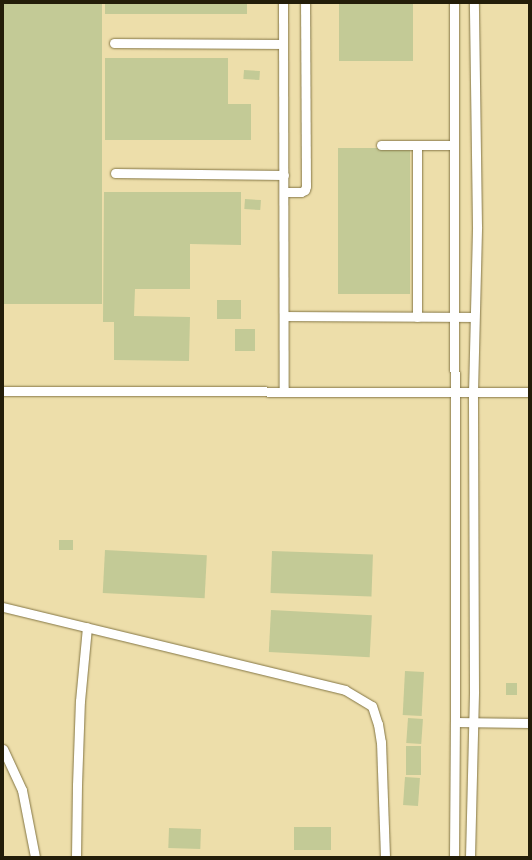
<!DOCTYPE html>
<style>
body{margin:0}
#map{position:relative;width:532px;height:860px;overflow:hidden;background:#eddeaa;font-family:"Varela Round",sans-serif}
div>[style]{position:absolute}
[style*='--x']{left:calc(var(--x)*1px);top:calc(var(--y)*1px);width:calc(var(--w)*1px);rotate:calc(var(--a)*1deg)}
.building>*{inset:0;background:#c3ca96;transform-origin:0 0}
.roads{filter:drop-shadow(0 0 1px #847645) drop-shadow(0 0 1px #847645)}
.service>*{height:9px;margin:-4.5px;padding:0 4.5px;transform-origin:4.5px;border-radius:4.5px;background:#fff}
span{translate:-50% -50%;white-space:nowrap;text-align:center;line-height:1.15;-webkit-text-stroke:3px #fff;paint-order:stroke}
.frame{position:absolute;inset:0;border:4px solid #231d09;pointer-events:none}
</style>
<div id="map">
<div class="building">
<i style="left:3px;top:3px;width:99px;height:301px"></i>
<i style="left:105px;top:3px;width:142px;height:11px"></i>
<i style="left:339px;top:3px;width:74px;height:58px"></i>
<i style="clip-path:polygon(105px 58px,228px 58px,228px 104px,251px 104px,251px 140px,105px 140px)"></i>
<i style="left:244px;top:70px;width:16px;height:9px;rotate:4deg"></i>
<i style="left:338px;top:148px;width:72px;height:146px"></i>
<i style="clip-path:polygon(104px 192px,241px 192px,241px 245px,190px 244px,190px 289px,135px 289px,134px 316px,190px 317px,189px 361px,114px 360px,114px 322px,103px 322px)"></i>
<i style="left:245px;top:199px;width:16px;height:10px;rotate:4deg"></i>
<i style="left:217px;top:300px;width:24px;height:19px"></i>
<i style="left:235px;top:329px;width:20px;height:22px"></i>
<i style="left:59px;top:540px;width:14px;height:10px"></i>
<i style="left:105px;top:550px;width:102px;height:43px;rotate:3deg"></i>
<i style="left:272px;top:551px;width:101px;height:42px;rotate:2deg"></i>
<i style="left:271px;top:610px;width:101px;height:42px;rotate:3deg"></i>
<i style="left:405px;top:671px;width:19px;height:44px;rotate:3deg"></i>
<i style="left:506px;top:683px;width:11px;height:12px"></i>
<i style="left:408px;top:718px;width:15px;height:25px;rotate:4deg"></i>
<i style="left:406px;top:746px;width:15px;height:29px"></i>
<i style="left:405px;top:777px;width:15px;height:28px;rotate:4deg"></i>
<i style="left:294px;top:827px;width:37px;height:23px"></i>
<i style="left:169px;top:828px;width:32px;height:20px;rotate:2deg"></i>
</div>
<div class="roads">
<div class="service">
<i style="--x:283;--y:3;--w:387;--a:89.9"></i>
<i style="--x:114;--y:43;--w:169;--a:0.3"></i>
<i style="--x:381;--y:145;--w:73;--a:0"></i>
<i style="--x:417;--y:145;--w:172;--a:90"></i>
<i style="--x:115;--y:173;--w:169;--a:0.7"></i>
<i style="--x:284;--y:192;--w:17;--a:0"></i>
<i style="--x:301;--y:192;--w:4;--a:-27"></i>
<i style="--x:305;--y:190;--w:4;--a:-76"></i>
<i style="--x:306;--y:186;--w:183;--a:-90.3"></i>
<i style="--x:284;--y:316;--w:190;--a:0.3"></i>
<i style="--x:3;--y:391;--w:526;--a:0.11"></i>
<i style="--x:3;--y:607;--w:352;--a:13.6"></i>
<i style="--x:345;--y:690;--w:31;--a:31"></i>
<i style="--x:372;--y:706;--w:19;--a:72"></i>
<i style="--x:378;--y:724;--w:18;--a:81"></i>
<i style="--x:381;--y:742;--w:115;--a:88"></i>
<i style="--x:455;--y:722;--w:74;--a:0.8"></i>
<i style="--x:3;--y:749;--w:45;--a:65.1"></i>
<i style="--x:22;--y:790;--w:68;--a:79"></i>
<i style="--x:76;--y:857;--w:72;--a:-89.2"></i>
<i style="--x:77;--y:785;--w:84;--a:-88"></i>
<i style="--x:80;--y:701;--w:74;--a:-84.6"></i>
<i style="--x:454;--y:857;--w:135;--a:-89.6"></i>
<i style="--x:455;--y:722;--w:719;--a:-90.08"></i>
<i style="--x:470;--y:857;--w:166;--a:-88.6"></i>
<i style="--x:474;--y:691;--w:298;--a:-90.2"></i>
<i style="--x:473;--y:393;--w:167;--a:-88.6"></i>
<i style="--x:477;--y:226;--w:223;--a:-90.8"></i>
</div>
</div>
<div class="frame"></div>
</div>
